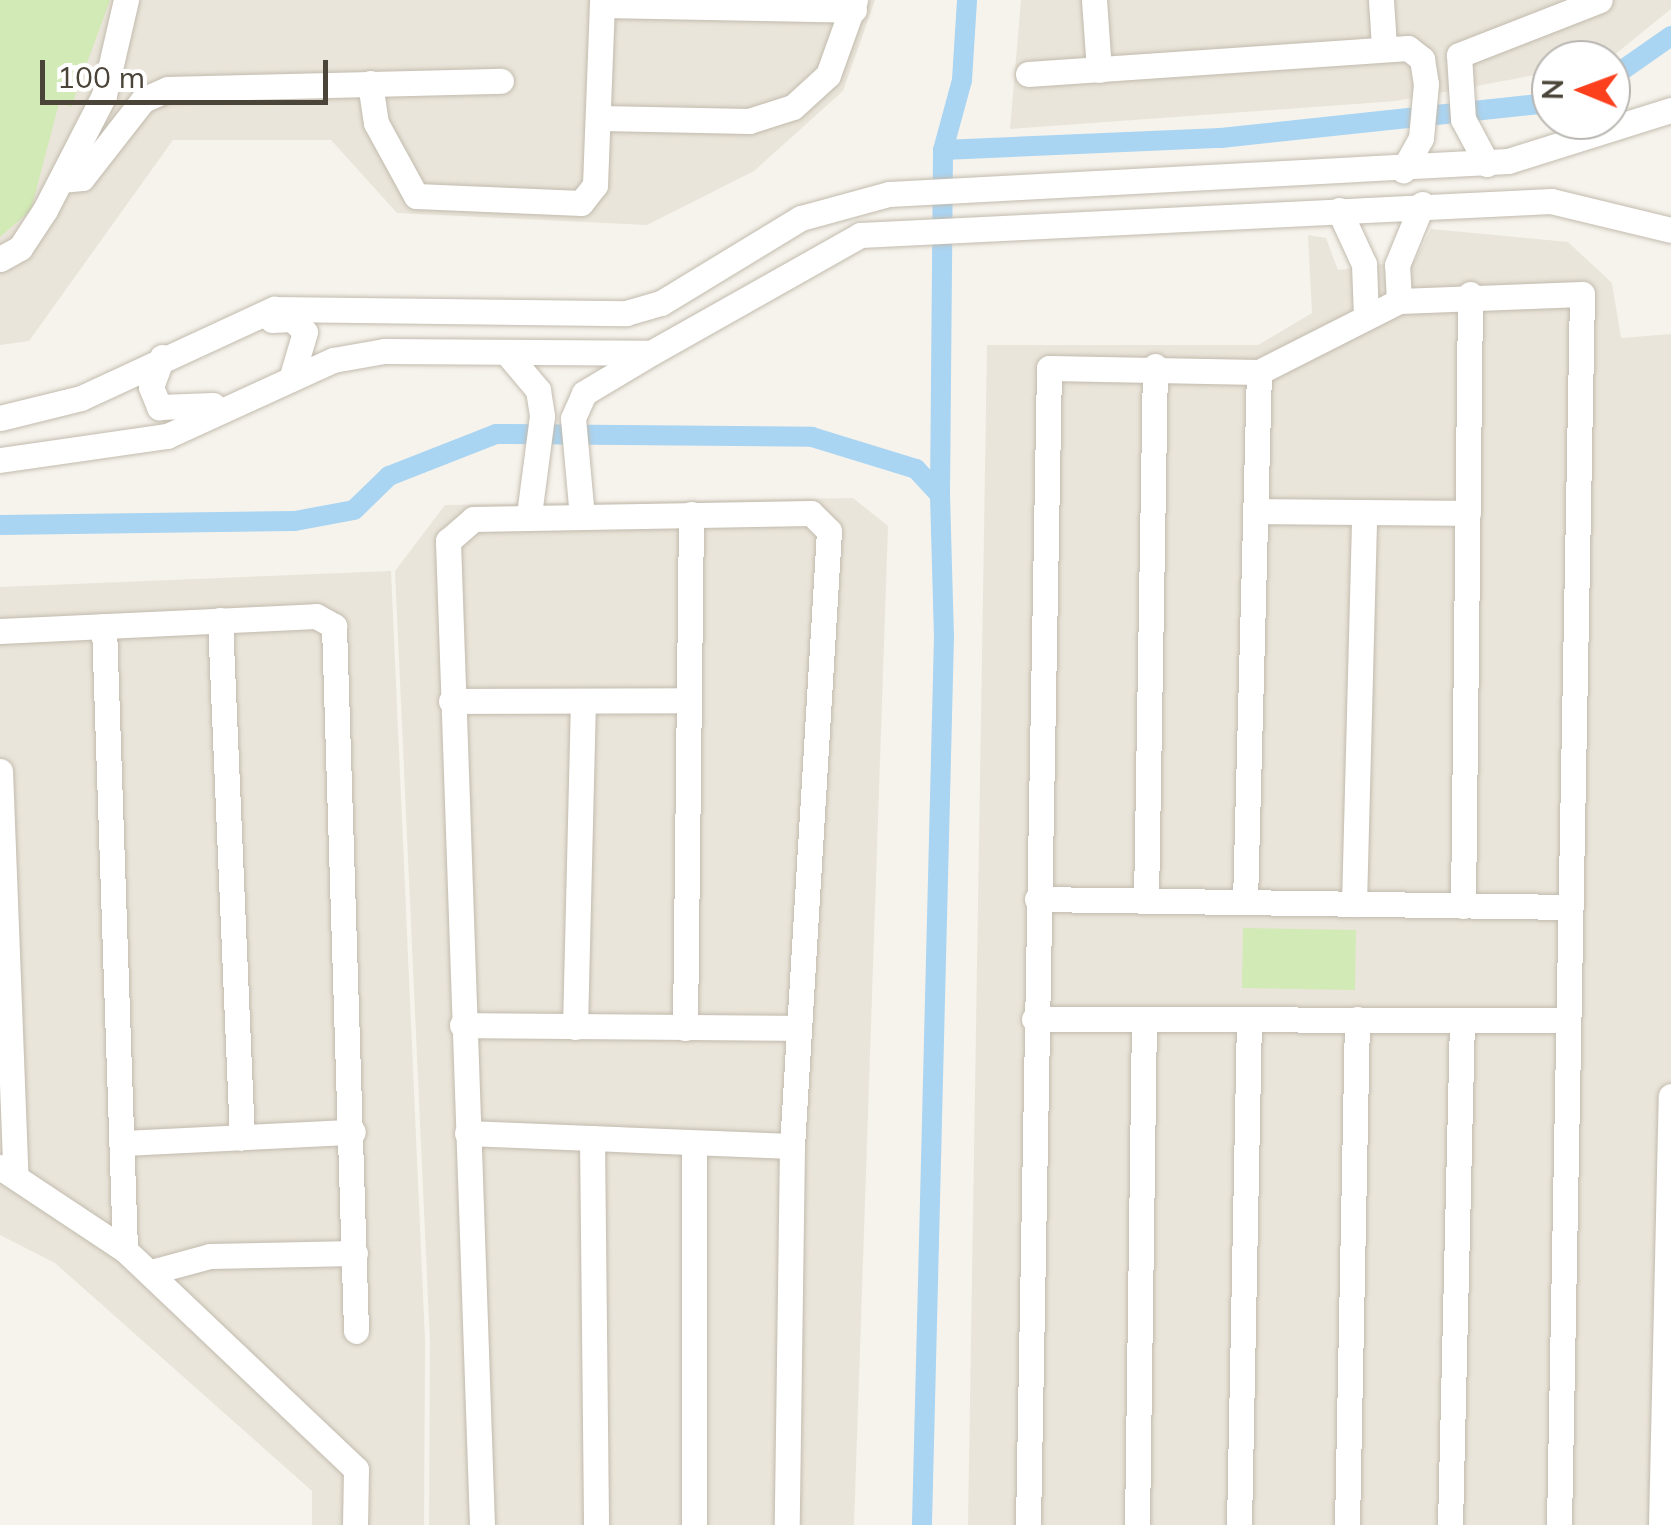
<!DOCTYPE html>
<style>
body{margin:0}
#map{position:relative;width:1671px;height:1525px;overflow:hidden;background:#f6f3ec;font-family:Mulish,sans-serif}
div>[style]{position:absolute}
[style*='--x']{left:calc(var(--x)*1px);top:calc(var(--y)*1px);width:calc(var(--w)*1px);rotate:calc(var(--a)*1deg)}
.residential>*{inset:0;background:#eae5da}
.green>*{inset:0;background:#d2eab5;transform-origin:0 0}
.canal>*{height:20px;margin:-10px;padding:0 10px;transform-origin:10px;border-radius:10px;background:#a9d4f2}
.roads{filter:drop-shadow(0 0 2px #c2bbae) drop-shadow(0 0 2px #c2bbae)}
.minor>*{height:25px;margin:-12.5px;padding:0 12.5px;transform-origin:12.5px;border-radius:12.5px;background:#fff}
span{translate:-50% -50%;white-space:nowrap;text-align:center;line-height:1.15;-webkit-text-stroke:10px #fff;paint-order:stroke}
.north{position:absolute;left:1531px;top:40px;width:100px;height:100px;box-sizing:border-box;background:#fff;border:2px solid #b7b4b0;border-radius:50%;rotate:271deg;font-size:28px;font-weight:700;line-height:40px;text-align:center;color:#4b4439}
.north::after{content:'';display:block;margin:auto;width:35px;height:45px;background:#fc3f1d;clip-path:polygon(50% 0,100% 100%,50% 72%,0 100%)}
.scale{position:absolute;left:40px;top:60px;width:288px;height:45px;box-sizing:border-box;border:5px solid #4b4439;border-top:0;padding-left:12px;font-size:30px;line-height:35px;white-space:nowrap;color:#4b4439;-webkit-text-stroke:8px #fff;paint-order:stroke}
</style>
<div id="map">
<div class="residential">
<i style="clip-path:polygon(0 0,875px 0,843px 91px,754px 171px,647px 225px,397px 213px,331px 140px,173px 140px,29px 341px,0 345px)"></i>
<i style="clip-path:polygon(1021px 0,1671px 0,1671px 9px,1608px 60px,1551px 60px,1551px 72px,1396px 101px,1010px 129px)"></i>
<i style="clip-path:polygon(1431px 229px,1568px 242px,1612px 283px,1621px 338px,1671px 334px,1671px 1525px,968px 1525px,987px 345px,1258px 345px,1312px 313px,1308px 235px,1326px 238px,1338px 270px,1415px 260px)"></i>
<i style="clip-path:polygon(853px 498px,888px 526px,854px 1525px,429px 1525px,430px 1343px,395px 571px,445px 505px)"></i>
<i style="clip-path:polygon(391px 571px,425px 1340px,424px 1525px,312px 1525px,312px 1491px,55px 1263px,0 1235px,0 587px)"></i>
</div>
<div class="green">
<i style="clip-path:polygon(0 0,110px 0,71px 107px,59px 103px,31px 210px,0 237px)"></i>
<i style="left:1243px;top:928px;width:113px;height:60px;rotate:1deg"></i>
</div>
<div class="canal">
<i style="--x:1611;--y:78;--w:73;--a:-35"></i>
<i style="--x:943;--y:150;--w:278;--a:-2.5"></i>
<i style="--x:1221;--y:138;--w:332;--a:-6.1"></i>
<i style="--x:940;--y:495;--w:345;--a:-89.5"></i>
<i style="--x:943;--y:150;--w:73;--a:-74.8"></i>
<i style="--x:962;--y:80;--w:80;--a:-86.4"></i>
<i style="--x:0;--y:525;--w:295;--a:-0.8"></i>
<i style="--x:295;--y:521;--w:60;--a:-10.6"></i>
<i style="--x:354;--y:510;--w:49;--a:-44.2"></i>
<i style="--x:389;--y:476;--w:115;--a:-21.4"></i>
<i style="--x:496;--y:434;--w:316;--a:0.5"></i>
<i style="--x:812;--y:437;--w:109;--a:17.1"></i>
<i style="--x:916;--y:469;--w:35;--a:47"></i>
<i style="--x:940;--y:495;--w:141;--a:88.4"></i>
<i style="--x:944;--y:636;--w:889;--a:91.42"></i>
</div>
<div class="roads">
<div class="minor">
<i style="--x:1094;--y:0;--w:70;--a:85.9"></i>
<i style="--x:1381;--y:0;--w:47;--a:86.3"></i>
<i style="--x:602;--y:5;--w:252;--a:1.1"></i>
<i style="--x:1028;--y:74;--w:381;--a:-3.9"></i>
<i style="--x:1408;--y:48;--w:18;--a:38"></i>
<i style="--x:1422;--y:59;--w:25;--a:81"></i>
<i style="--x:1426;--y:84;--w:54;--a:95.3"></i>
<i style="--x:1421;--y:138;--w:37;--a:119"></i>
<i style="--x:370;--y:83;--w:40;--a:81.5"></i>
<i style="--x:376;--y:123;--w:83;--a:61.3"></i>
<i style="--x:416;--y:196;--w:165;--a:2.4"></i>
<i style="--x:581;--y:203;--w:23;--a:-52"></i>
<i style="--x:595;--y:185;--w:185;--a:-87.8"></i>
<i style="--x:600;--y:118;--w:149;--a:1.2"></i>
<i style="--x:749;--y:121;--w:46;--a:-17.7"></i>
<i style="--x:793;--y:107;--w:47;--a:-42.4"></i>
<i style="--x:828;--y:75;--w:80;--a:-70.2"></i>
<i style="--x:1487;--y:164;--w:51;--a:-118.1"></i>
<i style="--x:1463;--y:119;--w:64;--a:-93.6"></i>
<i style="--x:1459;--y:55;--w:151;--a:-21.3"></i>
<i style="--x:61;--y:180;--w:21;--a:-5"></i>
<i style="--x:82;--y:178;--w:99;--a:-52"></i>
<i style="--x:143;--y:100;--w:27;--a:-24"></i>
<i style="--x:168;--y:89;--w:333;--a:-1.4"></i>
<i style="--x:1339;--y:210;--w:60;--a:65.2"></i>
<i style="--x:1364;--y:264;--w:51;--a:87.8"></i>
<i style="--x:0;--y:259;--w:23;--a:-29"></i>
<i style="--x:20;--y:248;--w:45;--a:-56.7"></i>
<i style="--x:45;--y:210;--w:129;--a:-62.8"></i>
<i style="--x:104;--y:95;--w:98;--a:-77"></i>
<i style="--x:1399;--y:301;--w:36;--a:-93"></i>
<i style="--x:1397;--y:265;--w:66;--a:-67.7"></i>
<i style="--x:272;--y:320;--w:20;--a:-3"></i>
<i style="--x:292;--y:319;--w:18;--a:45"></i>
<i style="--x:305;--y:332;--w:49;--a:106.6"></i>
<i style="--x:506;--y:352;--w:50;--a:49.9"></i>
<i style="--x:538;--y:390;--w:26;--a:81"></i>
<i style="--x:542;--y:416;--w:100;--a:97.5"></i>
<i style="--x:162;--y:357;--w:32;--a:110"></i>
<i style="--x:151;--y:387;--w:22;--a:68"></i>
<i style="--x:159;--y:407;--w:54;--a:-2.1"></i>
<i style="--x:0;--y:418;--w:83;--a:-13.9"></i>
<i style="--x:81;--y:398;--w:213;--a:-24.8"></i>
<i style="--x:274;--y:309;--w:352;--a:0.7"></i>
<i style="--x:626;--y:313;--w:36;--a:-16"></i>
<i style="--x:661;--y:303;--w:164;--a:-31.3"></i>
<i style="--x:801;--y:218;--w:91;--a:-15.3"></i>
<i style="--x:889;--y:194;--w:620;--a:-3.05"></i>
<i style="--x:1508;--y:161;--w:171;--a:-17.4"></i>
<i style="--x:0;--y:460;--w:169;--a:-8.2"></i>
<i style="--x:167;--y:436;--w:183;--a:-24.6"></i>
<i style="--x:333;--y:360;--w:52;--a:-10"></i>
<i style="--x:384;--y:351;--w:267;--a:0.4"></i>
<i style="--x:651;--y:353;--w:240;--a:-29.4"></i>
<i style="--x:860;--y:235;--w:692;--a:-2.82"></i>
<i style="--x:1551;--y:201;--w:123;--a:13.6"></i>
<i style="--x:1257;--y:511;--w:211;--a:0.5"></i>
<i style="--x:582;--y:517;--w:99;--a:-95.2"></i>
<i style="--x:573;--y:418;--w:27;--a:-66"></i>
<i style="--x:584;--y:393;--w:72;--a:-30.8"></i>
<i style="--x:220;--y:620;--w:518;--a:87.57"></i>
<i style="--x:104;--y:626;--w:624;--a:88.07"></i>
<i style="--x:0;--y:631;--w:316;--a:-2.7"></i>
<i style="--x:316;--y:616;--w:21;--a:29"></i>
<i style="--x:334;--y:626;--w:705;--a:88.21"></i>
<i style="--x:451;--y:701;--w:236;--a:-0.2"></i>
<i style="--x:0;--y:771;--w:399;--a:87.8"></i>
<i style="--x:1037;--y:899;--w:531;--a:0.86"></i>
<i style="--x:1146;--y:901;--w:535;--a:-89.04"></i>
<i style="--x:1245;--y:902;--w:530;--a:-88.49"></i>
<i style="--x:1354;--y:904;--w:392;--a:-88.5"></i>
<i style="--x:1463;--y:906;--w:612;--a:-89.34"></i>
<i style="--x:1034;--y:1019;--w:532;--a:0.11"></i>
<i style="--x:462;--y:1025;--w:335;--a:0.5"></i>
<i style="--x:575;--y:1027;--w:326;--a:-88.6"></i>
<i style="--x:685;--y:1028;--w:514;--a:-89.33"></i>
<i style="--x:467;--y:1133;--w:325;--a:2.3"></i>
<i style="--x:592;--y:1138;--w:387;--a:89.4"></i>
<i style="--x:124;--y:1143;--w:229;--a:-2.8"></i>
<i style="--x:694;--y:1143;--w:382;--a:90"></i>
<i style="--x:0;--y:1167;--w:150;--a:33.6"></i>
<i style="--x:125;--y:1250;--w:318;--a:43.5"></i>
<i style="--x:356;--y:1469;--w:56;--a:91"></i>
<i style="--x:151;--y:1272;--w:61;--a:-15.2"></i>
<i style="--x:210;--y:1256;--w:145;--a:-1.2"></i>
<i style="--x:482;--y:1525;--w:985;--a:-91.98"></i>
<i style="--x:448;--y:541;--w:33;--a:-41"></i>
<i style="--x:473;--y:519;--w:338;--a:-1"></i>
<i style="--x:811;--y:513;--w:25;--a:45"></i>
<i style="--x:829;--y:531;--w:616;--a:93.44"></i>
<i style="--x:792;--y:1146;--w:379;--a:90.8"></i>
<i style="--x:1028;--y:1525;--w:1157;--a:-88.96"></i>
<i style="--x:1049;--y:368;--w:210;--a:1.1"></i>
<i style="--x:1259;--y:372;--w:157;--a:-26.9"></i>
<i style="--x:1399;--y:301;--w:183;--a:-2.2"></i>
<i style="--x:1582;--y:294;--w:1231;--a:91.07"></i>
<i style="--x:1137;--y:1525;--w:506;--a:-89.21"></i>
<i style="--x:1239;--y:1525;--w:506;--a:-88.87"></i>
<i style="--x:1347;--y:1525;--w:506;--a:-88.87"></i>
<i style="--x:1450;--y:1525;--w:505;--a:-88.64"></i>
<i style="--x:1661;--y:1525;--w:429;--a:-88.7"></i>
</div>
</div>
<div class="north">N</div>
<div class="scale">100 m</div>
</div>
